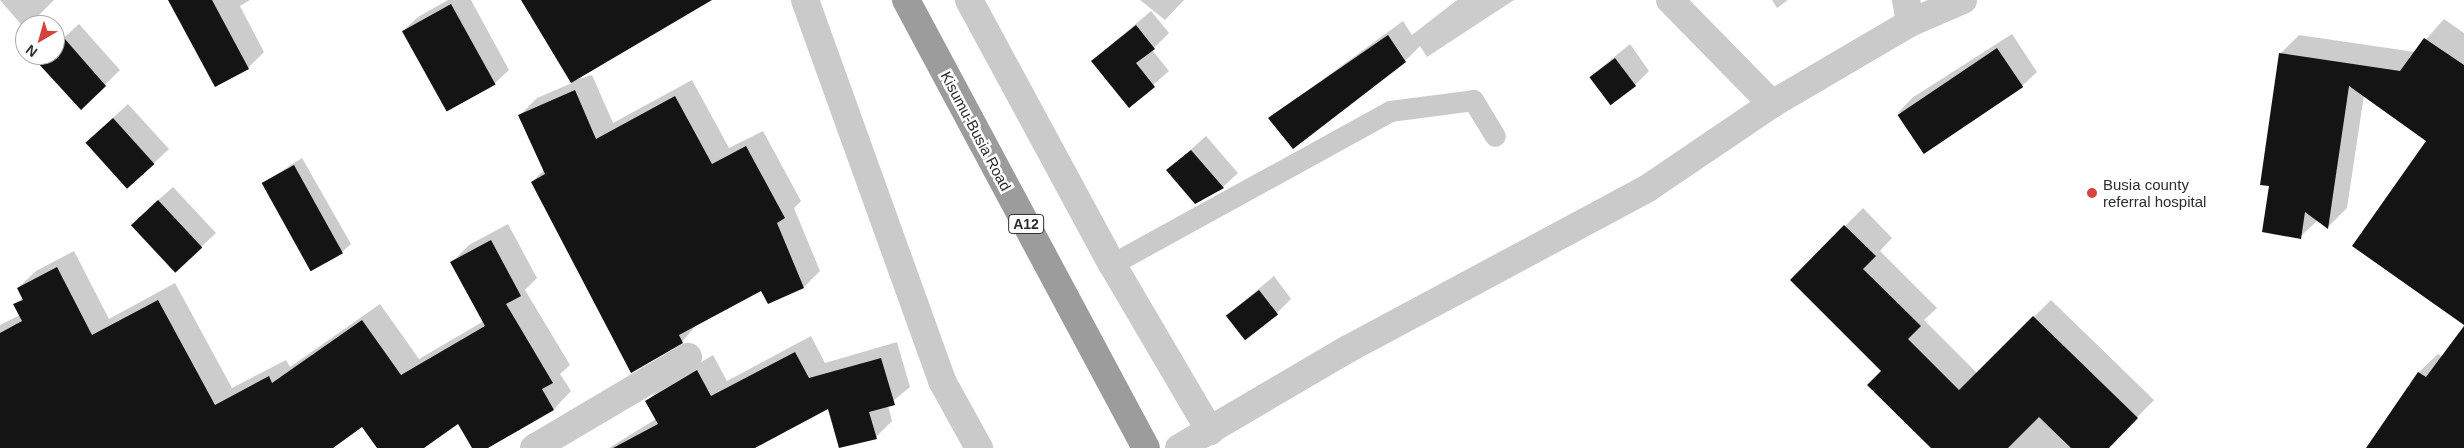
<!DOCTYPE html>
<style>
body{margin:0}
#map{position:relative;width:2464px;height:448px;overflow:hidden;background:#fff;font-family:Helvetica,sans-serif}
div>[style]{position:absolute}
[style*='--x']{left:calc(var(--x)*1px);top:calc(var(--y)*1px);width:calc(var(--w)*1px);rotate:calc(var(--a)*1deg)}
.shadow>*{inset:0;background:#0003}
.building>*{inset:0;background:#141414;transform-origin:0 0}
.service>*{height:21px;margin:-10.5px;padding:0 10.5px;transform-origin:10.5px;border-radius:10.5px;background:#cacaca}
.minor>*{height:28px;margin:-14px;padding:0 14px;transform-origin:14px;border-radius:14px;background:#cacaca}
.trunk>*{height:28px;margin:-14px;padding:0 14px;transform-origin:14px;border-radius:14px;background:#9c9c9c}
.dots>*{width:14px;height:14px;translate:-50% -50%;box-sizing:border-box;border:2px solid #fff;border-radius:50%}
span{translate:-50% -50%;white-space:nowrap;text-align:center;line-height:1.15;-webkit-text-stroke:5px #fff;paint-order:stroke}
.shield-label span{padding:1px 4px;background:#fff;border:1px solid;border-radius:4px;-webkit-text-stroke-width:0}
.shield-label{font-size:14px;color:#2d2d2d;font-weight:700}
.street-label{font-size:15px;color:#2d2d2d}
.poi-label{font-size:15px;color:#2d2d2d}
.left{translate:0 -50%;text-align:left}
.north{position:absolute;left:15px;top:15px;width:50px;height:50px;box-sizing:border-box;background:#fff;border:1px solid #ababab;border-radius:50%;rotate:218deg;font-size:14px;font-weight:700;line-height:20px;text-align:center;color:#2d2d2d}
.north::after{content:'';display:block;margin:auto;width:18px;height:22px;background:#d34340;clip-path:polygon(50% 0,100% 100%,50% 72%,0 100%)}
</style>
<div id="map">
<div class="shadow">
<i style="clip-path:polygon(0 0,54px 0,25px 29px)"></i>
<i style="clip-path:polygon(168px 0,250px 0,240px 6px,264px 52px,248px 68px,216px 86px)"></i>
<i style="clip-path:polygon(448px 0,471px 0,509px 70px,494px 84px,403px 31px,418px 17px)"></i>
<i style="clip-path:polygon(523px 0,701px 0,572px 81px,592px 75px,613px 123px,692px 80px,729px 148px,763px 131px,801px 201px,794px 208px,820px 271px,804px 287px,762px 289px,698px 323px,682px 342px,532px 182px,544px 170px,520px 115px,537px 98px,572px 83px)"></i>
<i style="clip-path:polygon(1140px 0,1184px 0,1165px 20px)"></i>
<i style="clip-path:polygon(1457px 0,1514px 0,1427px 57px,1420px 46px,1405px 61px,1270px 118px,1403px 21px,1412px 35px)"></i>
<i style="clip-path:polygon(1772px 0,1788px 0,1777px 8px)"></i>
<i style="clip-path:polygon(1151px 11px,1169px 33px,1152px 50px,1169px 71px,1129px 106px,1092px 61px)"></i>
<i style="clip-path:polygon(2444px 19px,2464px 33px,2464px 323px,2428px 141px,2364px 95px,2347px 208px,2328px 227px,2318px 220px,2300px 237px,2270px 185px,2280px 54px,2299px 35px,2415px 52px)"></i>
<i style="clip-path:polygon(79px 24px,120px 70px,81px 108px,46px 55px,55px 55px,55px 46px)"></i>
<i style="clip-path:polygon(2012px 34px,2037px 72px,2022px 86px,1898px 113px,1912px 98px)"></i>
<i style="clip-path:polygon(1630px 44px,1649px 71px,1635px 85px,1590px 77px)"></i>
<i style="clip-path:polygon(128px 104px,169px 149px,154px 163px,102px 128px)"></i>
<i style="clip-path:polygon(1206px 136px,1238px 173px,1223px 187px,1168px 170px)"></i>
<i style="clip-path:polygon(302px 158px,351px 244px,342px 252px,263px 183px)"></i>
<i style="clip-path:polygon(173px 187px,216px 233px,201px 247px,147px 210px)"></i>
<i style="clip-path:polygon(1863px 208px,1892px 238px,1880px 251px,1937px 308px,1924px 320px,1977px 373px,2051px 300px,2154px 400px,2107px 448px,1932px 448px,1883px 371px,1791px 280px)"></i>
<i style="clip-path:polygon(508px 224px,537px 278px,525px 290px,570px 365px,560px 374px,571px 391px,554px 409px,486px 448px,474px 448px,458px 422px,422px 448px,378px 448px,363px 426px,333px 448px,43px 448px,0 388px,0 325px,20px 315px,15px 305px,23px 297px,18px 288px,36px 271px,74px 251px,109px 319px,175px 283px,232px 388px,286px 360px,290px 367px,380px 304px,419px 359px,484px 321px,452px 262px,469px 245px)"></i>
<i style="clip-path:polygon(1274px 276px,1291px 299px,1277px 313px,1227px 315px)"></i>
<i style="clip-path:polygon(2464px 328px,2464px 448px,2368px 448px,2419px 372px,2438px 354px,2443px 357px)"></i>
<i style="clip-path:polygon(811px 336px,825px 363px,897px 342px,910px 387px,888px 405px,892px 421px,876px 437px,829px 407px,752px 448px,609px 448px,656px 419px,647px 401px,663px 385px,713px 355px,727px 381px)"></i>
</div>
<div class="building">
<i style="clip-path:polygon(168px 0,212px 0,249px 69px,215px 87px)"></i>
<i style="clip-path:polygon(521px 0,712px 0,571px 83px)"></i>
<i style="left:451px;top:4px;width:92px;height:56px;rotate:61deg"></i>
<i style="clip-path:polygon(1136px 25px,1155px 49px,1136px 63px,1155px 87px,1129px 108px,1091px 61px)"></i>
<i style="clip-path:polygon(1388px 35px,1406px 62px,1293px 149px,1268px 118px)"></i>
<i style="clip-path:polygon(64px 38px,106px 86px,81px 110px,37px 62px,45px 55px,55px 55px,55px 46px)"></i>
<i style="clip-path:polygon(2424px 38px,2464px 65px,2464px 325px,2352px 246px,2426px 141px,2349px 86px,2328px 229px,2305px 212px,2301px 239px,2262px 232px,2269px 186px,2260px 185px,2279px 53px,2400px 71px)"></i>
<i style="left:1997px;top:48px;width:47px;height:120px;rotate:56deg"></i>
<i style="left:1615px;top:58px;width:35px;height:32px;rotate:53deg"></i>
<i style="clip-path:polygon(575px 90px,596px 139px,675px 96px,712px 164px,746px 146px,785px 218px,777px 223px,804px 288px,768px 304px,761px 291px,679px 335px,683px 343px,631px 373px,531px 182px,545px 174px,518px 115px)"></i>
<i style="left:113px;top:118px;width:62px;height:37px;rotate:48deg"></i>
<i style="clip-path:polygon(1191px 150px,1224px 188px,1195px 204px,1166px 170px)"></i>
<i style="left:294px;top:165px;width:101px;height:37px;rotate:61deg"></i>
<i style="left:158px;top:200px;width:65px;height:37px;rotate:47deg"></i>
<i style="clip-path:polygon(1844px 225px,1876px 256px,1863px 269px,1921px 326px,1908px 339px,1959px 390px,2033px 316px,2138px 418px,2109px 448px,2071px 448px,2039px 417px,2008px 448px,1931px 448px,1867px 385px,1881px 371px,1790px 280px)"></i>
<i style="clip-path:polygon(491px 240px,521px 296px,506px 304px,553px 383px,542px 389px,554px 410px,488px 448px,472px 448px,458px 424px,424px 448px,377px 448px,362px 427px,333px 448px,0 448px,0 333px,22px 321px,13px 304px,23px 300px,17px 288px,57px 267px,92px 335px,158px 300px,215px 405px,269px 376px,272px 383px,362px 320px,401px 375px,485px 326px,450px 262px)"></i>
<i style="left:1259px;top:290px;width:31px;height:42px;rotate:52deg"></i>
<i style="clip-path:polygon(2464px 326px,2464px 448px,2366px 448px,2418px 372px,2426px 377px)"></i>
<i style="clip-path:polygon(795px 352px,809px 378px,881px 358px,895px 405px,869px 412px,877px 439px,839px 448px,828px 409px,755px 448px,613px 448px,658px 424px,645px 401px,697px 370px,711px 396px)"></i>
</div>
<div class="service">
<i style="--x:1112;--y:264;--w:317;--a:-28.8"></i>
<i style="--x:1390;--y:111;--w:84;--a:-7.5"></i>
<i style="--x:1473;--y:100;--w:42;--a:58.6"></i>
</div>
<div class="minor">
<i style="--x:805;--y:0;--w:405;--a:70.2"></i>
<i style="--x:942;--y:381;--w:77;--a:61.1"></i>
<i style="--x:969;--y:0;--w:300;--a:61.6"></i>
<i style="--x:1112;--y:264;--w:194;--a:59.6"></i>
<i style="--x:1670;--y:0;--w:146;--a:45.6"></i>
<i style="--x:1906;--y:0;--w:23;--a:80"></i>
<i style="--x:534;--y:448;--w:179;--a:-30.6"></i>
<i style="--x:1179;--y:448;--w:196;--a:-30.4"></i>
<i style="--x:1348;--y:349;--w:340;--a:-28.2"></i>
<i style="--x:1648;--y:188;--w:150;--a:-34.1"></i>
<i style="--x:1772;--y:104;--w:160;--a:-30.4"></i>
<i style="--x:1910;--y:23;--w:58;--a:-23.5"></i>
</div>
<div class="trunk">
<i style="--x:906;--y:0;--w:508;--a:61.82"></i>
</div>
<div class="dots">
<i style="left:2092px;top:193px;background:#d34340"></i>
</div>
<div class="shield-label">
<span style="left:1026px;top:224px">A12</span>
</div>
<div class="street-label">
<span style="left:976px;top:131px;rotate:62deg">Kisumu-Busia Road</span>
</div>
<div class="poi-label">
<span class="left" style="left:2103px;top:193px">Busia county<br>referral hospital</span>
</div>
<div class="north">N</div>
</div>
